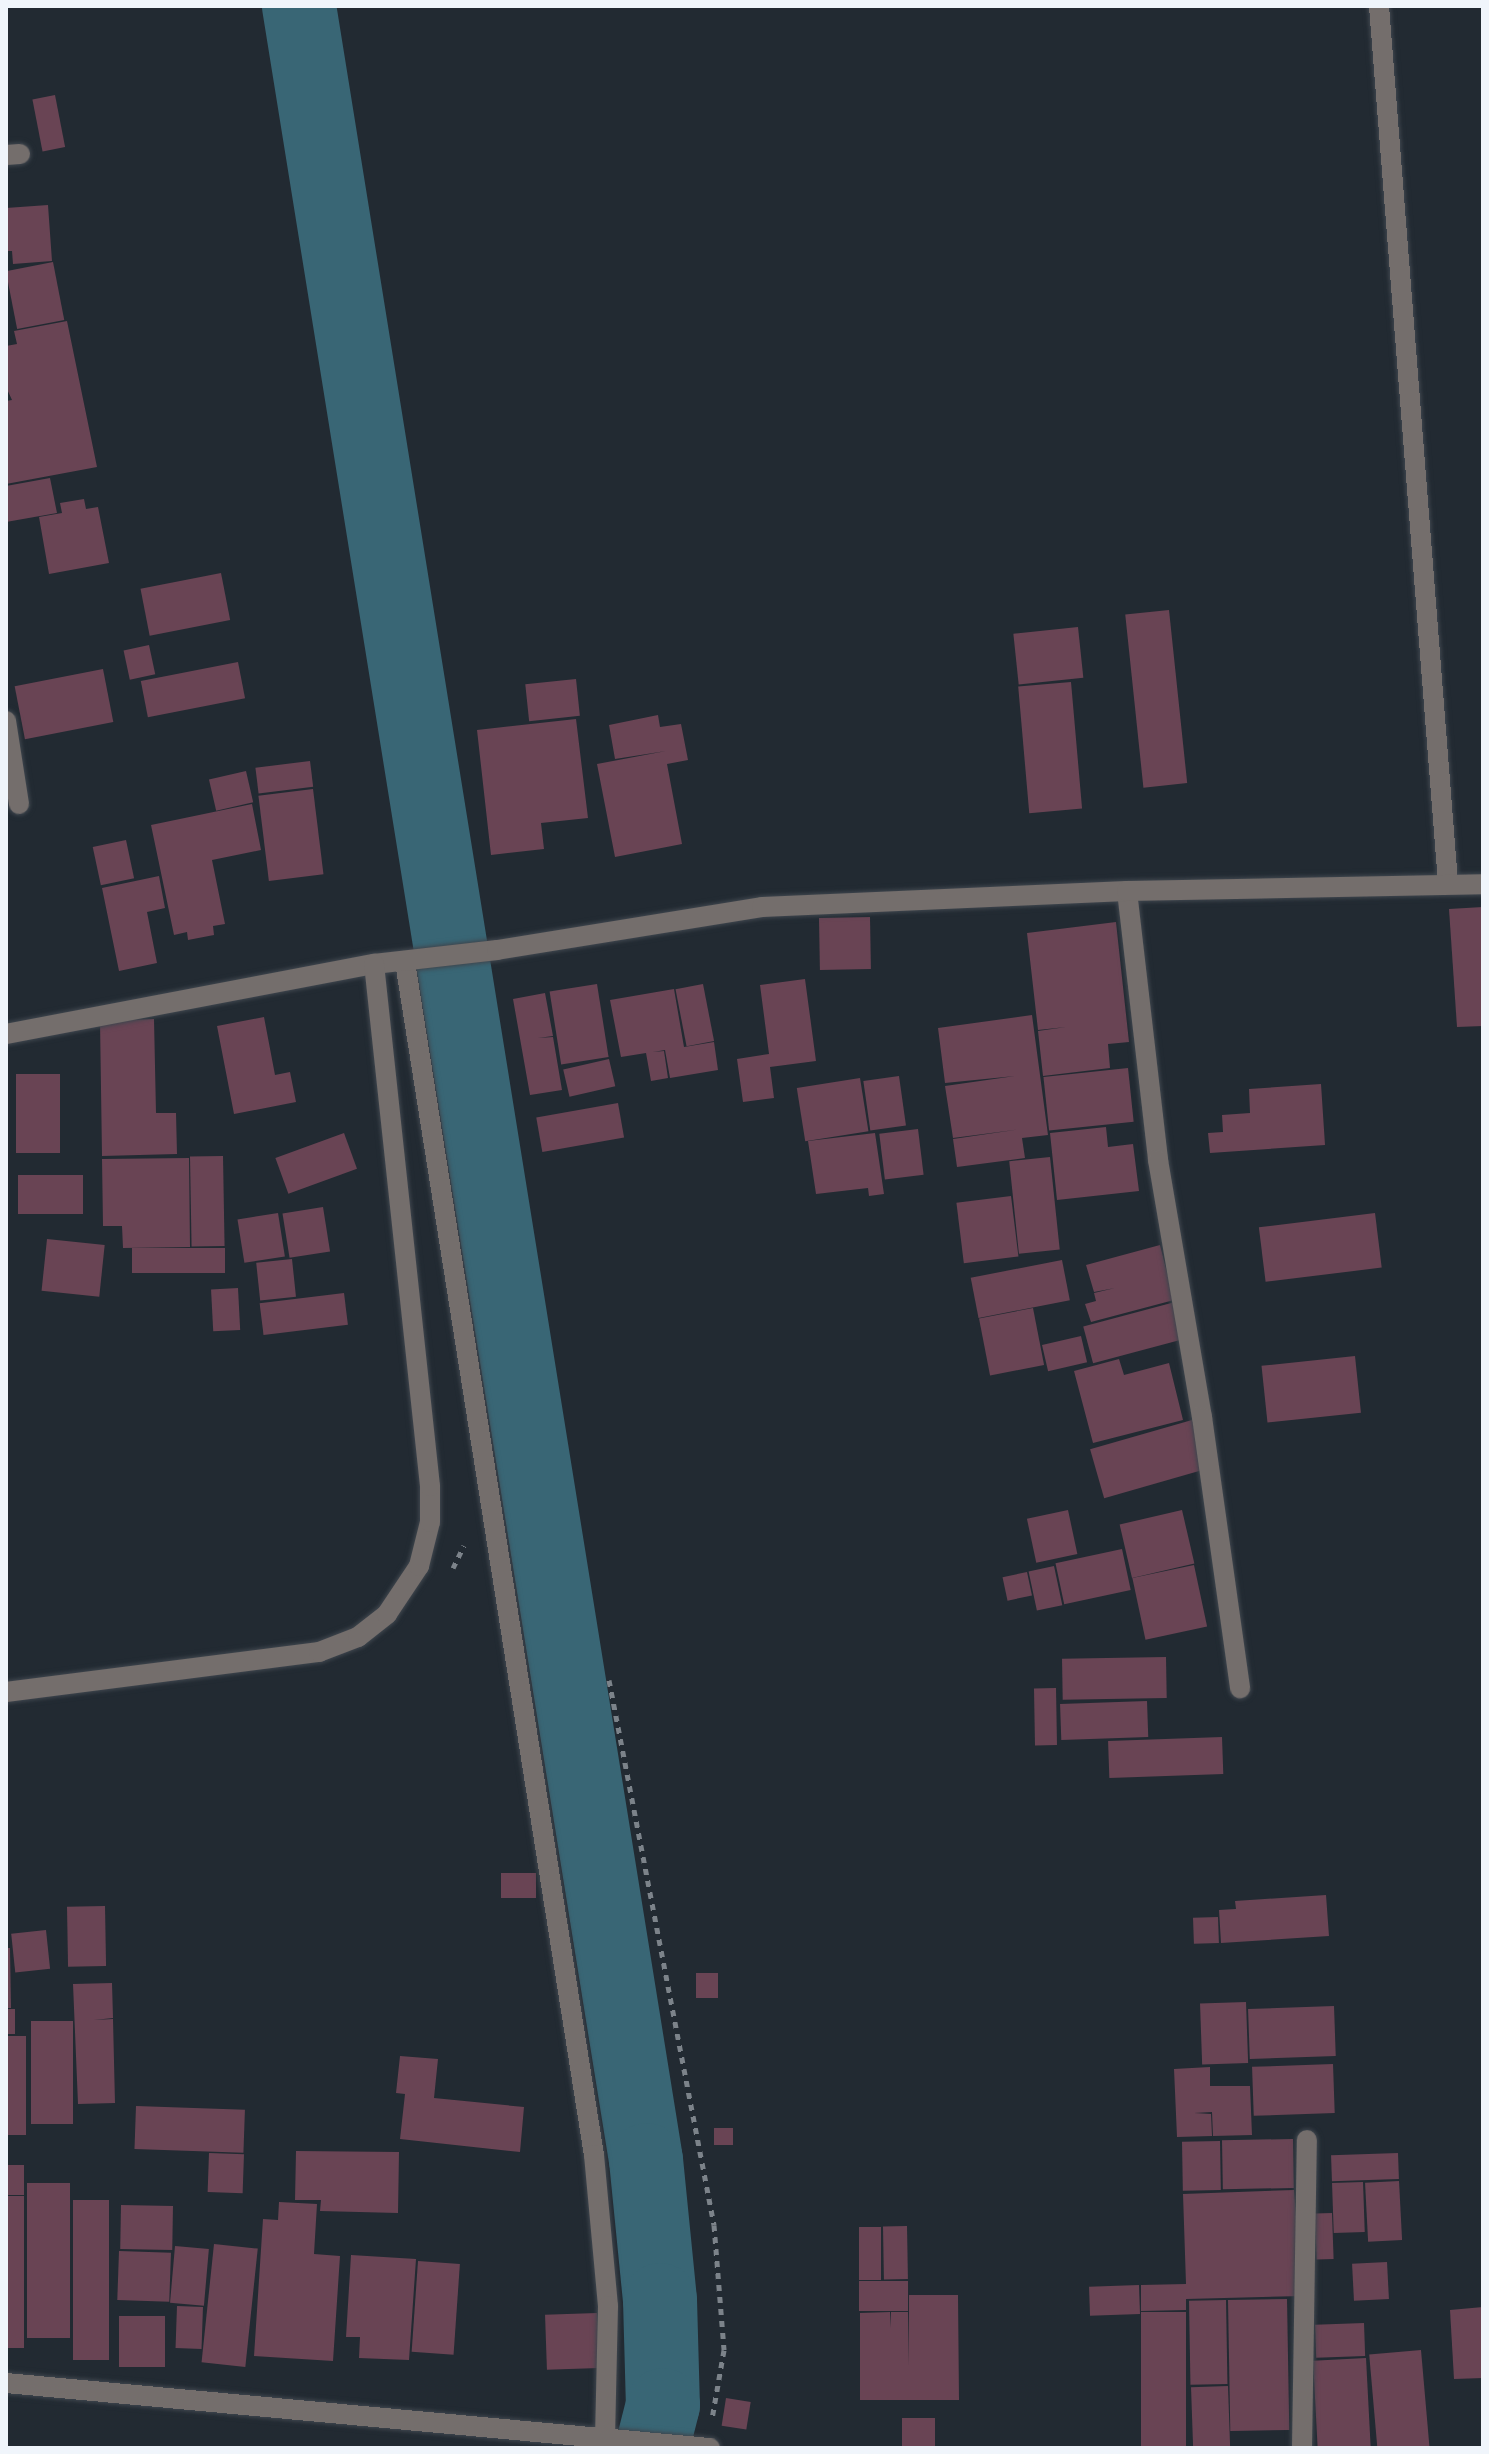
<!DOCTYPE html>
<style>
body{margin:0}
#map{position:relative;width:1489px;height:2454px;overflow:hidden;background:#222a32;font-family:Signika,sans-serif}
div>[style]{position:absolute}
[style*='--x']{left:calc(var(--x)*1px);top:calc(var(--y)*1px);width:calc(var(--w)*1px);rotate:calc(var(--a)*1deg)}
.river>*{height:74px;margin:-37px;padding:0 37px;transform-origin:37px;border-radius:37px;background:#396675}
.building>*{inset:0;background:#694454;transform-origin:0 0}
.path>*{height:5px;margin-top:-2.5px;transform-origin:0;background:repeating-linear-gradient(90deg,#7c838a 0 6px,transparent 0 12px)}
.roads{filter:drop-shadow(0 0 2px #3f464e) drop-shadow(0 0 2px #3f464e)}
.street>*{height:20px;margin:-10px;padding:0 10px;transform-origin:10px;border-radius:10px;background:#746e6c}
span{translate:-50% -50%;white-space:nowrap;text-align:center;line-height:1.15;-webkit-text-stroke:6px #222a32;paint-order:stroke}
.frame{position:absolute;inset:0;border:8px solid #f0f5fb;pointer-events:none}
</style>
<div id="map">
<div class="river">
<i style="--x:299;--y:6;--w:2182;--a:80.85"></i>
<i style="--x:646;--y:2160;--w:141;--a:84.3"></i>
<i style="--x:660;--y:2300;--w:105;--a:88.4"></i>
<i style="--x:663;--y:2405;--w:44;--a:104.3"></i>
</div>
<div class="building">
<i style="left:55px;top:95px;width:53px;height:23px;rotate:79deg"></i>
<i style="clip-path:polygon(48px 205px,52px 261px,13px 264px,12px 251px,6px 251px,6px 208px)"></i>
<i style="left:53px;top:262px;width:59px;height:48px;rotate:79deg"></i>
<i style="clip-path:polygon(67px 321px,97px 467px,6px 484px,6px 401px,12px 400px,6px 387px,6px 346px,17px 344px,14px 331px)"></i>
<i style="clip-path:polygon(50px 478px,57px 513px,6px 522px,6px 486px)"></i>
<i style="clip-path:polygon(84px 499px,86px 509px,98px 507px,109px 563px,49px 574px,39px 517px,62px 513px,60px 503px)"></i>
<i style="left:221px;top:573px;width:48px;height:82px;rotate:79deg"></i>
<i style="left:1169px;top:610px;width:174px;height:44px;rotate:84deg"></i>
<i style="left:1078px;top:627px;width:51px;height:65px;rotate:84deg"></i>
<i style="left:149px;top:645px;width:30px;height:26px;rotate:78deg"></i>
<i style="left:238px;top:662px;width:37px;height:99px;rotate:79deg"></i>
<i style="left:103px;top:669px;width:54px;height:90px;rotate:79deg"></i>
<i style="left:576px;top:679px;width:37px;height:51px;rotate:84deg"></i>
<i style="left:1071px;top:682px;width:127px;height:53px;rotate:85deg"></i>
<i style="clip-path:polygon(658px 715px,660px 727px,681px 724px,688px 760px,667px 764px,682px 844px,615px 857px,597px 764px,666px 751px,615px 759px,609px 725px)"></i>
<i style="clip-path:polygon(576px 719px,588px 818px,541px 823px,544px 849px,491px 855px,477px 730px)"></i>
<i style="left:310px;top:761px;width:26px;height:55px;rotate:83deg"></i>
<i style="left:246px;top:771px;width:32px;height:38px;rotate:77deg"></i>
<i style="left:313px;top:789px;width:86px;height:55px;rotate:83deg"></i>
<i style="clip-path:polygon(252px 804px,261px 850px,212px 860px,225px 924px,213px 926px,214px 935px,188px 940px,187px 932px,174px 935px,151px 825px)"></i>
<i style="left:126px;top:840px;width:39px;height:34px;rotate:78deg"></i>
<i style="clip-path:polygon(159px 876px,165px 908px,147px 912px,157px 963px,119px 971px,102px 888px)"></i>
<i style="clip-path:polygon(1483px 907px,1483px 1026px,1457px 1027px,1449px 909px)"></i>
<i style="left:870px;top:917px;width:52px;height:51px;rotate:89deg"></i>
<i style="clip-path:polygon(1116px 922px,1129px 1042px,1108px 1044px,1110px 1068px,1043px 1076px,1038px 1031px,1066px 1027px,1038px 1030px,1027px 933px)"></i>
<i style="clip-path:polygon(805px 979px,816px 1061px,770px 1067px,774px 1098px,743px 1102px,737px 1059px,769px 1054px,760px 985px)"></i>
<i style="left:597px;top:984px;width:74px;height:48px;rotate:81deg"></i>
<i style="left:703px;top:984px;width:58px;height:28px;rotate:79deg"></i>
<i style="clip-path:polygon(674px 989px,684px 1047px,714px 1042px,718px 1070px,670px 1078px,665px 1050px,653px 1052px,664px 1051px,668px 1078px,651px 1081px,646px 1053px,621px 1057px,610px 1000px)"></i>
<i style="clip-path:polygon(545px 993px,553px 1036px,538px 1038px,553px 1037px,562px 1090px,530px 1095px,513px 999px)"></i>
<i style="clip-path:polygon(1032px 1015px,1048px 1135px,1022px 1138px,1025px 1158px,957px 1167px,953px 1139px,1022px 1129px,953px 1138px,945px 1086px,1015px 1076px,945px 1083px,938px 1028px)"></i>
<i style="clip-path:polygon(264px 1017px,275px 1075px,290px 1072px,296px 1102px,234px 1114px,217px 1026px)"></i>
<i style="clip-path:polygon(154px 1019px,156px 1113px,176px 1113px,177px 1154px,102px 1156px,100px 1021px)"></i>
<i style="left:609px;top:1059px;width:28px;height:47px;rotate:77deg"></i>
<i style="left:1128px;top:1068px;width:54px;height:85px;rotate:84deg"></i>
<i style="left:16px;top:1074px;width:44px;height:79px"></i>
<i style="left:899px;top:1076px;width:50px;height:36px;rotate:82deg"></i>
<i style="left:860px;top:1078px;width:54px;height:64px;rotate:81deg"></i>
<i style="clip-path:polygon(1321px 1084px,1325px 1145px,1210px 1153px,1208px 1133px,1223px 1132px,1222px 1115px,1250px 1113px,1249px 1089px)"></i>
<i style="left:618px;top:1103px;width:35px;height:83px;rotate:80deg"></i>
<i style="clip-path:polygon(1106px 1127px,1108px 1147px,1133px 1144px,1139px 1191px,1057px 1200px,1050px 1133px)"></i>
<i style="left:918px;top:1129px;width:46px;height:39px;rotate:83deg"></i>
<i style="left:344px;top:1133px;width:38px;height:73px;rotate:70deg"></i>
<i style="clip-path:polygon(875px 1133px,884px 1194px,869px 1196px,868px 1188px,816px 1194px,808px 1141px)"></i>
<i style="left:223px;top:1156px;width:90px;height:33px;rotate:89deg"></i>
<i style="left:1050px;top:1157px;width:93px;height:41px;rotate:84deg"></i>
<i style="clip-path:polygon(189px 1158px,190px 1247px,123px 1248px,122px 1226px,103px 1226px,102px 1159px)"></i>
<i style="left:18px;top:1175px;width:65px;height:39px"></i>
<i style="left:1011px;top:1196px;width:61px;height:55px;rotate:83deg"></i>
<i style="left:323px;top:1207px;width:45px;height:41px;rotate:81deg"></i>
<i style="left:278px;top:1213px;width:44px;height:41px;rotate:81deg"></i>
<i style="left:1375px;top:1213px;width:55px;height:117px;rotate:83deg"></i>
<i style="left:47px;top:1239px;width:58px;height:52px;rotate:6deg"></i>
<i style="clip-path:polygon(1160px 1245px,1174px 1300px,1091px 1322px,1085px 1304px,1096px 1301px,1094px 1293px,1115px 1288px,1094px 1292px,1086px 1265px)"></i>
<i style="left:225px;top:1248px;width:25px;height:93px;rotate:90deg"></i>
<i style="left:292px;top:1259px;width:38px;height:36px;rotate:84deg"></i>
<i style="left:1062px;top:1260px;width:41px;height:93px;rotate:79deg"></i>
<i style="left:238px;top:1288px;width:42px;height:27px;rotate:87deg"></i>
<i style="left:344px;top:1293px;width:32px;height:85px;rotate:83deg"></i>
<i style="left:1175px;top:1302px;width:38px;height:95px;rotate:75deg"></i>
<i style="left:1033px;top:1308px;width:58px;height:55px;rotate:79deg"></i>
<i style="left:1081px;top:1336px;width:27px;height:40px;rotate:77deg"></i>
<i style="left:1355px;top:1356px;width:57px;height:94px;rotate:84deg"></i>
<i style="clip-path:polygon(1119px 1359px,1124px 1375px,1169px 1363px,1183px 1420px,1093px 1443px,1074px 1371px)"></i>
<i style="left:1192px;top:1420px;width:51px;height:106px;rotate:74deg"></i>
<i style="left:1068px;top:1510px;width:45px;height:42px;rotate:78deg"></i>
<i style="left:1182px;top:1510px;width:55px;height:64px;rotate:77deg"></i>
<i style="left:1122px;top:1549px;width:42px;height:68px;rotate:78deg"></i>
<i style="left:1194px;top:1565px;width:63px;height:63px;rotate:78deg"></i>
<i style="left:1054px;top:1566px;width:40px;height:26px;rotate:78deg"></i>
<i style="left:1027px;top:1572px;width:24px;height:25px;rotate:78deg"></i>
<i style="left:1166px;top:1657px;width:41px;height:104px;rotate:89deg"></i>
<i style="left:1056px;top:1688px;width:57px;height:22px;rotate:89deg"></i>
<i style="left:1147px;top:1701px;width:36px;height:87px;rotate:88deg"></i>
<i style="left:1222px;top:1737px;width:37px;height:114px;rotate:88deg"></i>
<i style="left:501px;top:1873px;width:35px;height:25px"></i>
<i style="clip-path:polygon(1326px 1895px,1329px 1936px,1221px 1943px,1219px 1910px,1236px 1909px,1235px 1901px)"></i>
<i style="left:105px;top:1906px;width:60px;height:38px;rotate:89deg"></i>
<i style="left:1218px;top:1917px;width:26px;height:25px;rotate:88deg"></i>
<i style="left:46px;top:1930px;width:39px;height:35px;rotate:84deg"></i>
<i style="clip-path:polygon(6px 1948px,10px 1948px,11px 2008px,6px 2008px)"></i>
<i style="left:718px;top:1973px;width:25px;height:22px;rotate:90deg"></i>
<i style="clip-path:polygon(112px 1983px,113px 2018px,94px 2020px,113px 2019px,115px 2103px,78px 2104px,73px 1984px)"></i>
<i style="left:1246px;top:2002px;width:61px;height:46px;rotate:88deg"></i>
<i style="left:1334px;top:2006px;width:50px;height:86px;rotate:88deg"></i>
<i style="left:6px;top:2009px;width:9px;height:25px"></i>
<i style="left:31px;top:2021px;width:42px;height:103px"></i>
<i style="left:6px;top:2036px;width:20px;height:99px"></i>
<i style="clip-path:polygon(400px 2056px,438px 2059px,434px 2098px,524px 2107px,520px 2152px,400px 2139px,405px 2094px,396px 2093px)"></i>
<i style="left:1333px;top:2064px;width:49px;height:81px;rotate:88deg"></i>
<i style="clip-path:polygon(1210px 2067px,1210px 2086px,1250px 2086px,1252px 2135px,1213px 2136px,1212px 2112px,1194px 2113px,1211px 2114px,1212px 2136px,1177px 2137px,1174px 2069px)"></i>
<i style="left:136px;top:2106px;width:109px;height:43px;rotate:2deg"></i>
<i style="left:714px;top:2128px;width:19px;height:17px"></i>
<i style="left:1293px;top:2139px;width:49px;height:71px;rotate:89deg"></i>
<i style="left:1220px;top:2141px;width:49px;height:38px;rotate:89deg"></i>
<i style="clip-path:polygon(296px 2151px,399px 2152px,398px 2213px,320px 2211px,321px 2200px,295px 2200px)"></i>
<i style="left:209px;top:2153px;width:35px;height:39px;rotate:2deg"></i>
<i style="left:1398px;top:2153px;width:26px;height:67px;rotate:88deg"></i>
<i style="left:6px;top:2165px;width:18px;height:30px"></i>
<i style="left:1399px;top:2181px;width:59px;height:34px;rotate:87deg"></i>
<i style="left:1363px;top:2182px;width:50px;height:31px;rotate:88deg"></i>
<i style="left:27px;top:2183px;width:43px;height:155px"></i>
<i style="clip-path:polygon(1294px 2190px,1302px 2296px,1186px 2299px,1186px 2310px,1141px 2311px,1141px 2285px,1186px 2284px,1183px 2194px)"></i>
<i style="left:6px;top:2196px;width:18px;height:152px"></i>
<i style="left:73px;top:2200px;width:36px;height:160px"></i>
<i style="clip-path:polygon(279px 2202px,317px 2204px,314px 2254px,340px 2256px,333px 2361px,254px 2356px,263px 2219px,278px 2220px)"></i>
<i style="left:121px;top:2205px;width:52px;height:44px;rotate:1deg"></i>
<i style="left:1332px;top:2213px;width:46px;height:17px;rotate:88deg"></i>
<i style="left:907px;top:2226px;width:53px;height:24px;rotate:89deg"></i>
<i style="left:859px;top:2227px;width:22px;height:53px"></i>
<i style="left:214px;top:2244px;width:44px;height:119px;rotate:6deg"></i>
<i style="left:175px;top:2246px;width:34px;height:57px;rotate:5deg"></i>
<i style="left:119px;top:2251px;width:52px;height:49px;rotate:2deg"></i>
<i style="clip-path:polygon(351px 2255px,416px 2259px,409px 2360px,359px 2358px,360px 2337px,346px 2337px)"></i>
<i style="left:418px;top:2261px;width:42px;height:91px;rotate:4deg"></i>
<i style="left:1387px;top:2262px;width:37px;height:35px;rotate:87deg"></i>
<i style="left:859px;top:2281px;width:49px;height:30px"></i>
<i style="left:1139px;top:2285px;width:29px;height:50px;rotate:88deg"></i>
<i style="clip-path:polygon(909px 2295px,958px 2295px,959px 2400px,860px 2400px,860px 2313px,890px 2312px,891px 2328px,891px 2312px,908px 2312px,909px 2366px)"></i>
<i style="left:1287px;top:2299px;width:131px;height:59px;rotate:89deg"></i>
<i style="left:1226px;top:2300px;width:84px;height:37px;rotate:89deg"></i>
<i style="left:177px;top:2306px;width:26px;height:42px;rotate:2deg"></i>
<i style="clip-path:polygon(1483px 2307px,1483px 2378px,1454px 2379px,1450px 2310px)"></i>
<i style="left:1141px;top:2312px;width:45px;height:136px"></i>
<i style="left:597px;top:2313px;width:55px;height:52px;rotate:88deg"></i>
<i style="left:119px;top:2316px;width:46px;height:51px"></i>
<i style="left:1364px;top:2323px;width:33px;height:49px;rotate:88deg"></i>
<i style="left:1421px;top:2350px;width:98px;height:52px;rotate:85deg"></i>
<i style="left:1366px;top:2358px;width:90px;height:53px;rotate:87deg"></i>
<i style="left:1228px;top:2386px;width:62px;height:37px;rotate:88deg"></i>
<i style="left:726px;top:2398px;width:25px;height:28px;rotate:9deg"></i>
<i style="left:935px;top:2418px;width:30px;height:33px;rotate:90deg"></i>
</div>
<div class="path">
<i style="--x:453;--y:1568;--w:25;--a:-64"></i>
<i style="--x:609;--y:1680;--w:555;--a:79.09"></i>
<i style="--x:714;--y:2225;--w:125;--a:85.4"></i>
<i style="--x:724;--y:2350;--w:70;--a:99.9"></i>
</div>
<div class="roads">
<div class="street">
<i style="--x:1379;--y:6;--w:879;--a:85.5"></i>
<i style="--x:6;--y:155;--w:14;--a:-4"></i>
<i style="--x:6;--y:721;--w:84;--a:81.1"></i>
<i style="--x:1127;--y:891;--w:271;--a:83.4"></i>
<i style="--x:1158;--y:1160;--w:261;--a:80.3"></i>
<i style="--x:1202;--y:1417;--w:274;--a:82"></i>
<i style="--x:405;--y:962;--w:1208;--a:81"></i>
<i style="--x:594;--y:2155;--w:152;--a:84.7"></i>
<i style="--x:608;--y:2306;--w:130;--a:91.3"></i>
<i style="--x:6;--y:1034;--w:375;--a:-10.8"></i>
<i style="--x:374;--y:964;--w:124;--a:-6.5"></i>
<i style="--x:497;--y:950;--w:268;--a:-9.2"></i>
<i style="--x:762;--y:907;--w:365;--a:-2.5"></i>
<i style="--x:1127;--y:891;--w:356;--a:-1.1"></i>
<i style="--x:6;--y:1692;--w:316;--a:-7.3"></i>
<i style="--x:319;--y:1652;--w:42;--a:-21"></i>
<i style="--x:358;--y:1637;--w:37;--a:-38"></i>
<i style="--x:387;--y:1614;--w:58;--a:-56.3"></i>
<i style="--x:419;--y:1566;--w:45;--a:-76"></i>
<i style="--x:430;--y:1522;--w:36;--a:-90"></i>
<i style="--x:430;--y:1486;--w:525;--a:-96.12"></i>
<i style="--x:6;--y:2383;--w:707;--a:5.28"></i>
<i style="--x:1302;--y:2448;--w:308;--a:-89.1"></i>
</div>
</div>
<div class="frame"></div>
</div>
